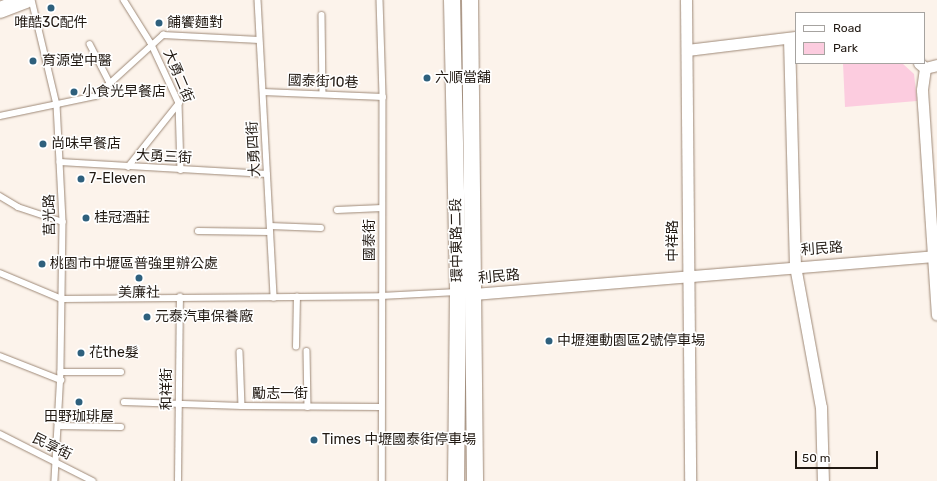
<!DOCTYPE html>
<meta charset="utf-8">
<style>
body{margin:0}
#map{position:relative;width:937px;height:481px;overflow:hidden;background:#fcf3eb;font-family:Rubik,"Noto Sans TC",sans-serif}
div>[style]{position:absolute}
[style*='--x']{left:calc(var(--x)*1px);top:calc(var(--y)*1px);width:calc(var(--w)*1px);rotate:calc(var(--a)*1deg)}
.green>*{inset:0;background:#fcccdf}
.roads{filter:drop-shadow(0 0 1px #9e8977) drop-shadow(0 0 1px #9e8977)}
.lane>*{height:5.5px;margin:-2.75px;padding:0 2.75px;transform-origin:2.75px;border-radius:2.75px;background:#fff}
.street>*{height:11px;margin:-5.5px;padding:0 5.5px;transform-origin:5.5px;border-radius:5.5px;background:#fff}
.secondary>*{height:16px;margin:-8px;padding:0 8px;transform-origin:8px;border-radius:8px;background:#fff}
.dots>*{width:11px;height:11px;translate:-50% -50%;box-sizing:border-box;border:2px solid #fff;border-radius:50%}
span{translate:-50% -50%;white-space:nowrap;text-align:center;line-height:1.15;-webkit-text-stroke:3px #fff;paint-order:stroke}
.poi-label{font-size:14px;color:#211912}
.left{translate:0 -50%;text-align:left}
.street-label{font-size:14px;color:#211912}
.legend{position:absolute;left:795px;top:12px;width:130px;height:52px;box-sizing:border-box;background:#fff;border:1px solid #a6a3a0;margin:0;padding:5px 7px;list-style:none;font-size:12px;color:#211912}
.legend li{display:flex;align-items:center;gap:8px;height:20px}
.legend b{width:20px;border:1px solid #a6a3a0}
.scale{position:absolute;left:795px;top:451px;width:83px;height:18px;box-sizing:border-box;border:2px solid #211912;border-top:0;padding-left:5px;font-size:12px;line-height:14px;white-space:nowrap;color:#211912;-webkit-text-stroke:3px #fff;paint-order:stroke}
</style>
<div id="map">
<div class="green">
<i style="clip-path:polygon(843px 63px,902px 63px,914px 74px,917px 101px,845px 107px)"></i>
</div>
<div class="roads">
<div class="lane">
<i style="--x:32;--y:0;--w:108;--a:76.6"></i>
<i style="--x:57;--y:105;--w:57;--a:87"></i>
<i style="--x:60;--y:162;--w:60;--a:87.1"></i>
<i style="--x:63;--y:222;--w:150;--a:90.8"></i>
<i style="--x:61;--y:372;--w:109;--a:93.2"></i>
<i style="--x:124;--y:0;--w:51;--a:57.9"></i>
<i style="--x:151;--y:43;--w:66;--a:65"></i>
<i style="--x:179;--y:103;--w:67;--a:88.3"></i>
<i style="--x:258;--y:0;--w:298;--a:86.9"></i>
<i style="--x:380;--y:0;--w:97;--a:88.2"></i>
<i style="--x:383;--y:97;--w:384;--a:90.1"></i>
<i style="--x:322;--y:15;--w:79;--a:89.3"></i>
<i style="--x:90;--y:44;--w:44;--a:62.9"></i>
<i style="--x:263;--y:92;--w:120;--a:2.4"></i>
<i style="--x:0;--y:116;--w:98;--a:-11.8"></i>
<i style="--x:96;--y:96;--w:91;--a:-42.3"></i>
<i style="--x:163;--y:35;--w:96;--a:3"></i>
<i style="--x:60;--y:162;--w:207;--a:3.3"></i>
<i style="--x:128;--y:167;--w:82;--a:-51.4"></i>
<i style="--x:0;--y:196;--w:21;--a:31"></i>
<i style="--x:18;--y:207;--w:47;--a:18.4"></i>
<i style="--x:337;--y:210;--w:45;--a:-2.5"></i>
<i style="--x:270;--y:226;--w:51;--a:2.2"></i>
<i style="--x:198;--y:231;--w:72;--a:0.8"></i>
<i style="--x:0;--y:273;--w:67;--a:22.8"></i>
<i style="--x:62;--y:299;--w:319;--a:-0.5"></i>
<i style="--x:381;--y:296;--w:76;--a:-3"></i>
<i style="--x:296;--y:347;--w:50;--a:-88.9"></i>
<i style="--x:307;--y:351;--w:56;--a:89"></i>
<i style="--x:240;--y:352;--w:54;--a:87.9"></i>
<i style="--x:0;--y:356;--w:66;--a:21.5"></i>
<i style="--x:61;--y:372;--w:60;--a:0"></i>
<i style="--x:124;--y:402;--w:118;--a:1.9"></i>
<i style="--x:242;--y:406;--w:139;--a:0.4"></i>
<i style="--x:59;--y:426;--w:62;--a:0.9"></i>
<i style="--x:0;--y:434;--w:104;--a:26.8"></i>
<i style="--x:178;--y:481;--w:184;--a:-89.4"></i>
</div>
<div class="street">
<i style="--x:686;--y:0;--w:481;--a:89.5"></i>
<i style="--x:789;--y:38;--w:228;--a:88.5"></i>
<i style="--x:795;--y:266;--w:143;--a:79.6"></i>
<i style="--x:821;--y:407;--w:74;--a:88.5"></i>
<i style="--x:687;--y:50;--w:109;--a:-6.9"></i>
<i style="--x:919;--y:63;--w:8;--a:40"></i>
<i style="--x:925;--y:68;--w:12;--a:-14"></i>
<i style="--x:925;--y:68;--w:22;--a:98"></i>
<i style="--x:922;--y:90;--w:225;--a:86.2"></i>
<i style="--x:473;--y:294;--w:466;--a:-4.7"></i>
</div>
<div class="secondary">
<i style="--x:452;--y:0;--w:292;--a:88.8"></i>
<i style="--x:458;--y:292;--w:189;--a:90.6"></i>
<i style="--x:470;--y:0;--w:481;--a:89.4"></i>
<i style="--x:0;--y:10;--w:28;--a:-21"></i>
</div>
</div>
<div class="dots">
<i style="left:51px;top:8px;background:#2e607d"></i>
<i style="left:159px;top:23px;background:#2e607d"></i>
<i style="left:33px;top:61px;background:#2e607d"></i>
<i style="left:427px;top:78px;background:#2e607d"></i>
<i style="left:74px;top:92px;background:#2e607d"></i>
<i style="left:43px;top:144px;background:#2e607d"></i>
<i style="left:81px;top:179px;background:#2e607d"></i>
<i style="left:86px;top:218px;background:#2e607d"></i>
<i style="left:42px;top:264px;background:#2e607d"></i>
<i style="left:139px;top:278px;background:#2e607d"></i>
<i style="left:147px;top:317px;background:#2e607d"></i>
<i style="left:549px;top:341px;background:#2e607d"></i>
<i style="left:81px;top:353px;background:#2e607d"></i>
<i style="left:79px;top:402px;background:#2e607d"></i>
<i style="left:314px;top:440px;background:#2e607d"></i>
</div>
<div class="poi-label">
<span style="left:51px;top:23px">唯酷3C配件</span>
<span class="left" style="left:167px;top:23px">餔饗麵對</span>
<span class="left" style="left:42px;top:61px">育源堂中醫</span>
<span class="left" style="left:435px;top:78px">六順當舖</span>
<span class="left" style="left:82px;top:92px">小食光早餐店</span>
<span class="left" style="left:51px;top:144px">尚味早餐店</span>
<span class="left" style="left:89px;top:179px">7-Eleven</span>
<span class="left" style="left:94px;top:218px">桂冠酒莊</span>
<span class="left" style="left:50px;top:264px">桃園市中壢區普強里辦公處</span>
<span style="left:139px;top:293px">美廉社</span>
<span class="left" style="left:155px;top:317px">元泰汽車保養廠</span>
<span class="left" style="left:557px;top:341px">中壢運動園區2號停車場</span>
<span class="left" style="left:89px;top:353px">花the髮</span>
<span style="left:79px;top:417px">田野珈琲屋</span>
<span class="left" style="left:322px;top:440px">Times 中壢國泰街停車場</span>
</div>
<div class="street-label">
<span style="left:178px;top:76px;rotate:67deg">大勇二街</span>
<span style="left:323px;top:82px;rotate:2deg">國泰街10巷</span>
<span style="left:254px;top:149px;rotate:-93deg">大勇四街</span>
<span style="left:164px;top:157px;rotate:3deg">大勇三街</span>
<span style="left:50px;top:215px;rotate:-91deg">莒光路</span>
<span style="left:370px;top:240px;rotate:-90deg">國泰街</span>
<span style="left:457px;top:240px;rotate:-91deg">環中東路二段</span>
<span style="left:673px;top:241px;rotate:-90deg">中祥路</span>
<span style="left:822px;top:249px;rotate:-4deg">利民路</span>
<span style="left:499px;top:277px;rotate:-5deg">利民路</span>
<span style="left:167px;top:389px;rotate:-90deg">和祥街</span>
<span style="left:280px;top:394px">勵志一街</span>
<span style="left:52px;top:447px;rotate:26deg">民享街</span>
</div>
<ul class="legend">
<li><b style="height:5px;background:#fff"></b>Road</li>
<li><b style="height:11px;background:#fcccdf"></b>Park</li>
</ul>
<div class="scale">50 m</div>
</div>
